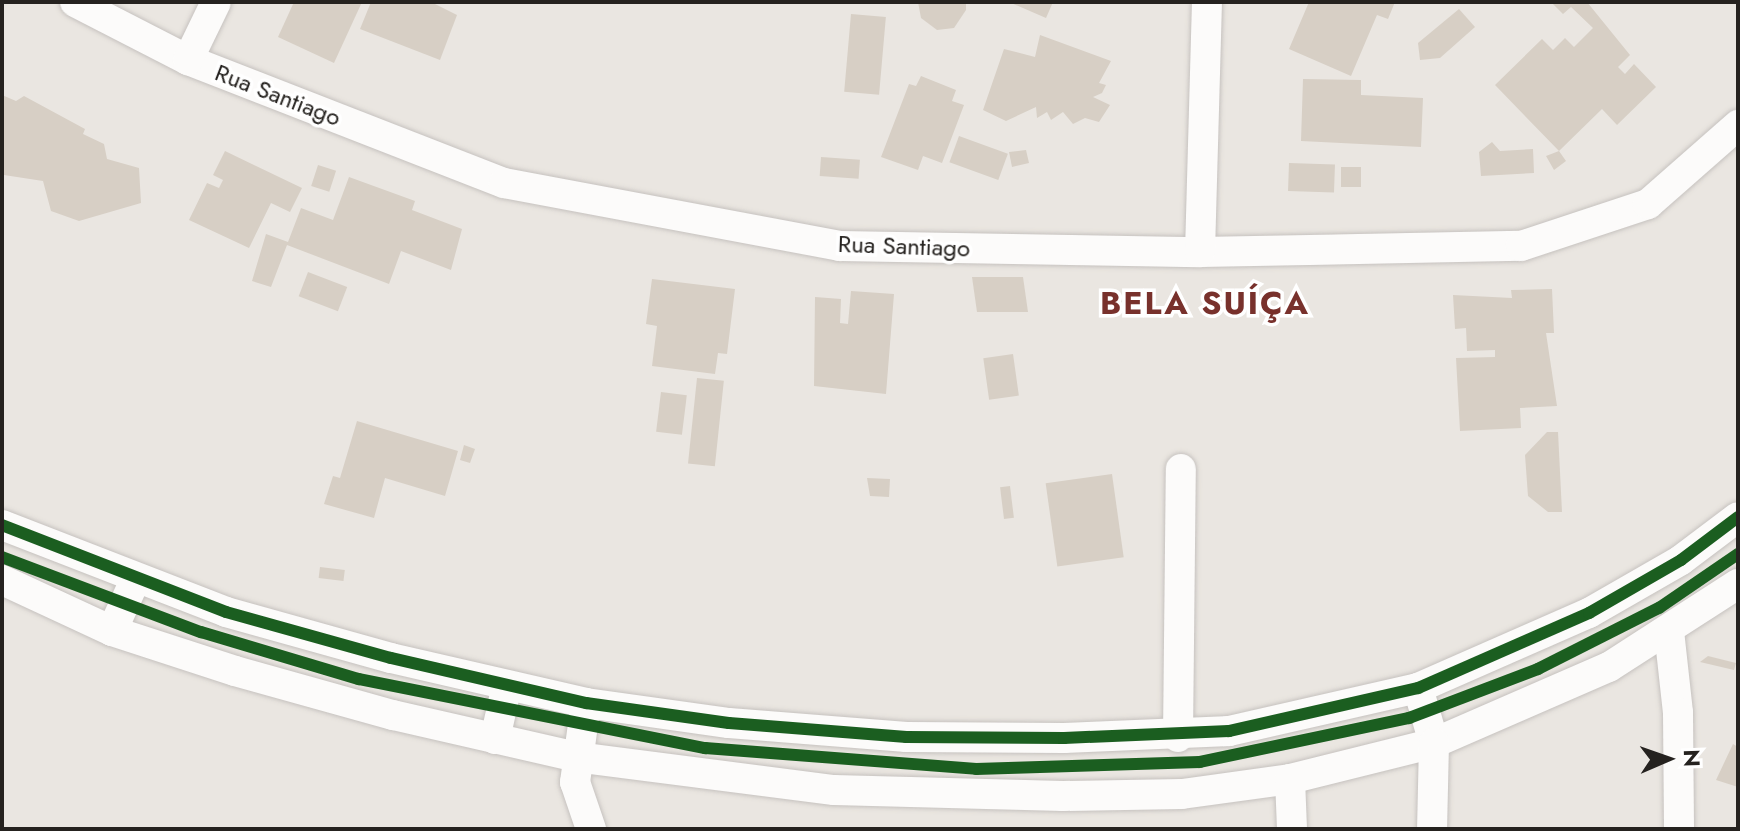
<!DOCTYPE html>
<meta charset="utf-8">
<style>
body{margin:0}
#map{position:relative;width:1740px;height:831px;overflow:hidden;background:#eae6e1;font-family:Jost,sans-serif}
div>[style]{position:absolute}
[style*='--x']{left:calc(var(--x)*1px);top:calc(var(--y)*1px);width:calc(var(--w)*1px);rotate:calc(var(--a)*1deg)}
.building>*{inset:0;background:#d7cfc5;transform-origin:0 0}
.roads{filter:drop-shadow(0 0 2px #c6c2bf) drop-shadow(0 0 2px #c6c2bf)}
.minor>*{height:30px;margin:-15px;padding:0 15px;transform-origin:15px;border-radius:15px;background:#fcfbfa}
.cycleway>*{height:12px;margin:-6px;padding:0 6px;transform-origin:6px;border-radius:6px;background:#1b5e20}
span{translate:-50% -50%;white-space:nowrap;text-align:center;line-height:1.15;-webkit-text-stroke:7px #fff;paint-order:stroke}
.street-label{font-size:24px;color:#25221f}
.district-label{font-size:32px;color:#78312c;font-weight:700;letter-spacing:2px}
.frame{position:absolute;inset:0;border:4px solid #25221f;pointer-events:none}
.north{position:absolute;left:1628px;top:719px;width:80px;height:80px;-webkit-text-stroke:6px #fff;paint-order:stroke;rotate:88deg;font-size:22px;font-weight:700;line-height:32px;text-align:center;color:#25221f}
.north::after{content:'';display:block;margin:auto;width:28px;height:36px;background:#25221f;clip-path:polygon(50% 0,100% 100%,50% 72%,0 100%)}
</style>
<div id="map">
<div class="building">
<i style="clip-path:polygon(294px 2px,362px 2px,334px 63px,278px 37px)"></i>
<i style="clip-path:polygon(371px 2px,431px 2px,457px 15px,440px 60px,360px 29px)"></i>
<i style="clip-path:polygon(918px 2px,966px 2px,966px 10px,954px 28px,937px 30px,921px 18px)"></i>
<i style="clip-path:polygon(1009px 2px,1053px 2px,1046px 18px)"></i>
<i style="clip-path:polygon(1309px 2px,1395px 2px,1388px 19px,1377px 15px,1351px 76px,1289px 49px)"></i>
<i style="clip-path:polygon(1551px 2px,1587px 2px,1630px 55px,1618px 67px,1625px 74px,1634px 64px,1656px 87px,1617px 125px,1602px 109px,1559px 151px,1566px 161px,1554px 170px,1546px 156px,1559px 151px,1495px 85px,1542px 39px,1553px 50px,1565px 38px,1574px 47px,1593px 28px,1571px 7px,1563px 14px)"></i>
<i style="clip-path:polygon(1459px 9px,1475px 27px,1440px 58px,1420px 60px,1418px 43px)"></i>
<i style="left:851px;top:14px;width:35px;height:78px;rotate:5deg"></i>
<i style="clip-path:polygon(1040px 35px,1111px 61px,1099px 83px,1106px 85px,1102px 93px,1093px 97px,1110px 105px,1099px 122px,1085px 118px,1073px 124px,1063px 112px,1051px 120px,1047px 112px,1037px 118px,1036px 107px,1006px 121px,983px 110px,1004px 49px,1035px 57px)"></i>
<i style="clip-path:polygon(921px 76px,956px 90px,952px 101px,964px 105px,942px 163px,923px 156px,918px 170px,881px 157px,909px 84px,916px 86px)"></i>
<i style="clip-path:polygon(1303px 79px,1361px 80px,1361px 95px,1423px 98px,1421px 147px,1301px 141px)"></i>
<i style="clip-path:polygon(2px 95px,16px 101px,24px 96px,85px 129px,83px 134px,104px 144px,107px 159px,139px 168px,141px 203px,79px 221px,51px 211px,43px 181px,4px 175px)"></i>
<i style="left:959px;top:136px;width:52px;height:28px;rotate:20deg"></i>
<i style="clip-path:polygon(1492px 142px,1500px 151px,1533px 149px,1534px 173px,1481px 176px,1479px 152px)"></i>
<i style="clip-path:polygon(1026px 150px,1029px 163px,1012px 167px,1009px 152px)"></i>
<i style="clip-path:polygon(225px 151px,302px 188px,290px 212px,271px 203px,249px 248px,189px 220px,207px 183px,219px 188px,223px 180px,213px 175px)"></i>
<i style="left:821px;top:157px;width:39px;height:19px;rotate:4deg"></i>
<i style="left:1289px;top:163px;width:46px;height:28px;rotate:2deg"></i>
<i style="left:318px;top:165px;width:19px;height:22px;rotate:18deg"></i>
<i style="left:1341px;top:167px;width:20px;height:20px"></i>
<i style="clip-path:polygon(349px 177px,415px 201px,412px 210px,462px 229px,451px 270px,401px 251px,389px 284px,287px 245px,271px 287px,252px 281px,266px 234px,288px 242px,301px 208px,333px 220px)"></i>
<i style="left:308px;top:272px;width:42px;height:26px;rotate:21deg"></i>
<i style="clip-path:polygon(972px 277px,1023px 277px,1028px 312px,977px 312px)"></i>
<i style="clip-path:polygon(652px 279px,735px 289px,727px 354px,718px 353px,715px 374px,652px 366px,657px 326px,646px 324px)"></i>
<i style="clip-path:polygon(1552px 289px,1554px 333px,1546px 333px,1557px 406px,1520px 408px,1521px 428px,1460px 431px,1456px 358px,1495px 357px,1495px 350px,1467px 351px,1466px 328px,1455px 329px,1453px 295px,1512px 298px,1511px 290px)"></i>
<i style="clip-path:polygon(851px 291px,894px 294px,886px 394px,814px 386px,815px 297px,841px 299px,840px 323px,848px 324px)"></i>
<i style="left:1013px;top:354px;width:42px;height:30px;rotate:82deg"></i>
<i style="left:697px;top:378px;width:27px;height:86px;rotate:6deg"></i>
<i style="left:661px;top:392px;width:26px;height:40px;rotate:7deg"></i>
<i style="clip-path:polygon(357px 421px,458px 451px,445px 496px,385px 478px,374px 518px,324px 504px,333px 476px,340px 478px)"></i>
<i style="clip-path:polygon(1547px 432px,1558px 432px,1562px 512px,1548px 512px,1528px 496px,1525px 455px)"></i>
<i style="clip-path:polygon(464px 445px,475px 449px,470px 463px,460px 460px)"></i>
<i style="left:1112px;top:474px;width:84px;height:67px;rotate:82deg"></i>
<i style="clip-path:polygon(867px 478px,890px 479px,889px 497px,870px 496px)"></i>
<i style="left:1010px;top:486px;width:32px;height:10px;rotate:83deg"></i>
<i style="left:320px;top:567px;width:25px;height:11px;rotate:7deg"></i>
<i style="clip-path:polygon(1708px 656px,1736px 663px,1734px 670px,1700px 662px)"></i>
<i style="clip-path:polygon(1733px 744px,1738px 747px,1738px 787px,1716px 780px)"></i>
</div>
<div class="roads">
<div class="minor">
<i style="--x:75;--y:2;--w:127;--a:27.2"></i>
<i style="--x:188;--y:60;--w:339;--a:21.3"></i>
<i style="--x:504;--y:183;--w:342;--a:10.6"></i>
<i style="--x:840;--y:246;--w:360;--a:1"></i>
<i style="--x:1200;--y:252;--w:321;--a:-1.1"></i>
<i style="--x:1521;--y:246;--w:134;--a:-18.3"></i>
<i style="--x:1648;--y:204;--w:120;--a:-41.3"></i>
<i style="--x:188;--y:60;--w:64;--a:-64.2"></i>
<i style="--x:1200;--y:252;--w:250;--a:-88.4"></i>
<i style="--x:2;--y:525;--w:240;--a:21.2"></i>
<i style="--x:226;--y:612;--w:171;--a:15.6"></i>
<i style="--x:391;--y:658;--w:200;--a:13"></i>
<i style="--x:586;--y:703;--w:144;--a:8"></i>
<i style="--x:729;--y:723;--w:178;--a:4.5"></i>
<i style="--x:906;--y:737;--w:158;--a:0.4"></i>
<i style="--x:1064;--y:738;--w:165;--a:-2.4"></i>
<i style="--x:1229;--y:731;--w:194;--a:-12.8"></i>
<i style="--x:1418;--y:688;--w:187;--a:-23.7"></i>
<i style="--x:1589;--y:613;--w:106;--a:-29.9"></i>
<i style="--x:1681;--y:560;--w:71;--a:-37"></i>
<i style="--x:2;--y:580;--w:121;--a:24.9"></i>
<i style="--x:112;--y:631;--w:129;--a:18"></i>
<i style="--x:235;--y:671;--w:164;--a:15.6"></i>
<i style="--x:393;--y:715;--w:188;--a:12.9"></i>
<i style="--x:576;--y:757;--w:260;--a:7.3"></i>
<i style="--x:834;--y:790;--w:229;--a:1.5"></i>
<i style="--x:1063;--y:796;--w:119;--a:-1"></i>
<i style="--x:1182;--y:794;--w:109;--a:-7.9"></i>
<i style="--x:1290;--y:779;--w:148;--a:-14"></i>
<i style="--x:1434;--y:743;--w:191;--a:-23.5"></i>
<i style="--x:1609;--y:667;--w:153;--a:-32.8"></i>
<i style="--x:112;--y:631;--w:56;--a:-65.7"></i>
<i style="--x:1669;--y:631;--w:82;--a:83.7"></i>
<i style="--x:1678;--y:713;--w:116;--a:89.5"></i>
<i style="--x:1418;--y:688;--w:57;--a:73.8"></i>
<i style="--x:1434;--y:743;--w:86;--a:91.3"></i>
<i style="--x:586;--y:703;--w:80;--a:97.9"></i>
<i style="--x:575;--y:782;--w:50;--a:71.2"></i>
<i style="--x:1178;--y:737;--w:268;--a:-89.4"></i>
<i style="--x:495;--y:739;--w:55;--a:-77.5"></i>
<i style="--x:1290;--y:779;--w:50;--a:87.7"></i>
</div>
</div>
<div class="cycleway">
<i style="--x:2;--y:525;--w:240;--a:21.2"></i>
<i style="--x:226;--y:612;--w:171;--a:15.6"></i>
<i style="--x:391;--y:658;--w:200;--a:13"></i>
<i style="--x:586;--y:703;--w:144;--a:8"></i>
<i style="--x:729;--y:723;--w:178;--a:4.5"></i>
<i style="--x:906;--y:737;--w:158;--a:0.4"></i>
<i style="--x:1064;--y:738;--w:165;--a:-2.4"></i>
<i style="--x:1229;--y:731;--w:194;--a:-12.8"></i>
<i style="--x:1418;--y:688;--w:187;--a:-23.7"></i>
<i style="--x:1589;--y:613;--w:106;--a:-29.9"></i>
<i style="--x:1681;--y:560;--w:71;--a:-37"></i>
<i style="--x:2;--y:557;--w:213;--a:20.7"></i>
<i style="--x:201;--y:632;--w:165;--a:16.6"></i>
<i style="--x:359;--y:679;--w:353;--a:11.3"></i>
<i style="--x:705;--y:748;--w:272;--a:4.4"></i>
<i style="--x:976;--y:769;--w:224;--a:-1.8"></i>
<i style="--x:1200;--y:762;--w:214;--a:-11.9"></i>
<i style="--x:1409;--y:718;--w:138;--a:-20.8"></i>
<i style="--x:1538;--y:669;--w:136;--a:-26.8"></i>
<i style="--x:1659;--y:608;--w:96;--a:-34.4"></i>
</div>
<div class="street-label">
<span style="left:278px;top:95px;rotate:21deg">Rua Santiago</span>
<span style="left:904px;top:246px;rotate:2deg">Rua Santiago</span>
</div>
<div class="district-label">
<span style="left:1205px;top:303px">BELA SUÍÇA</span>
</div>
<div class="frame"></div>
<div class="north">N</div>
</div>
